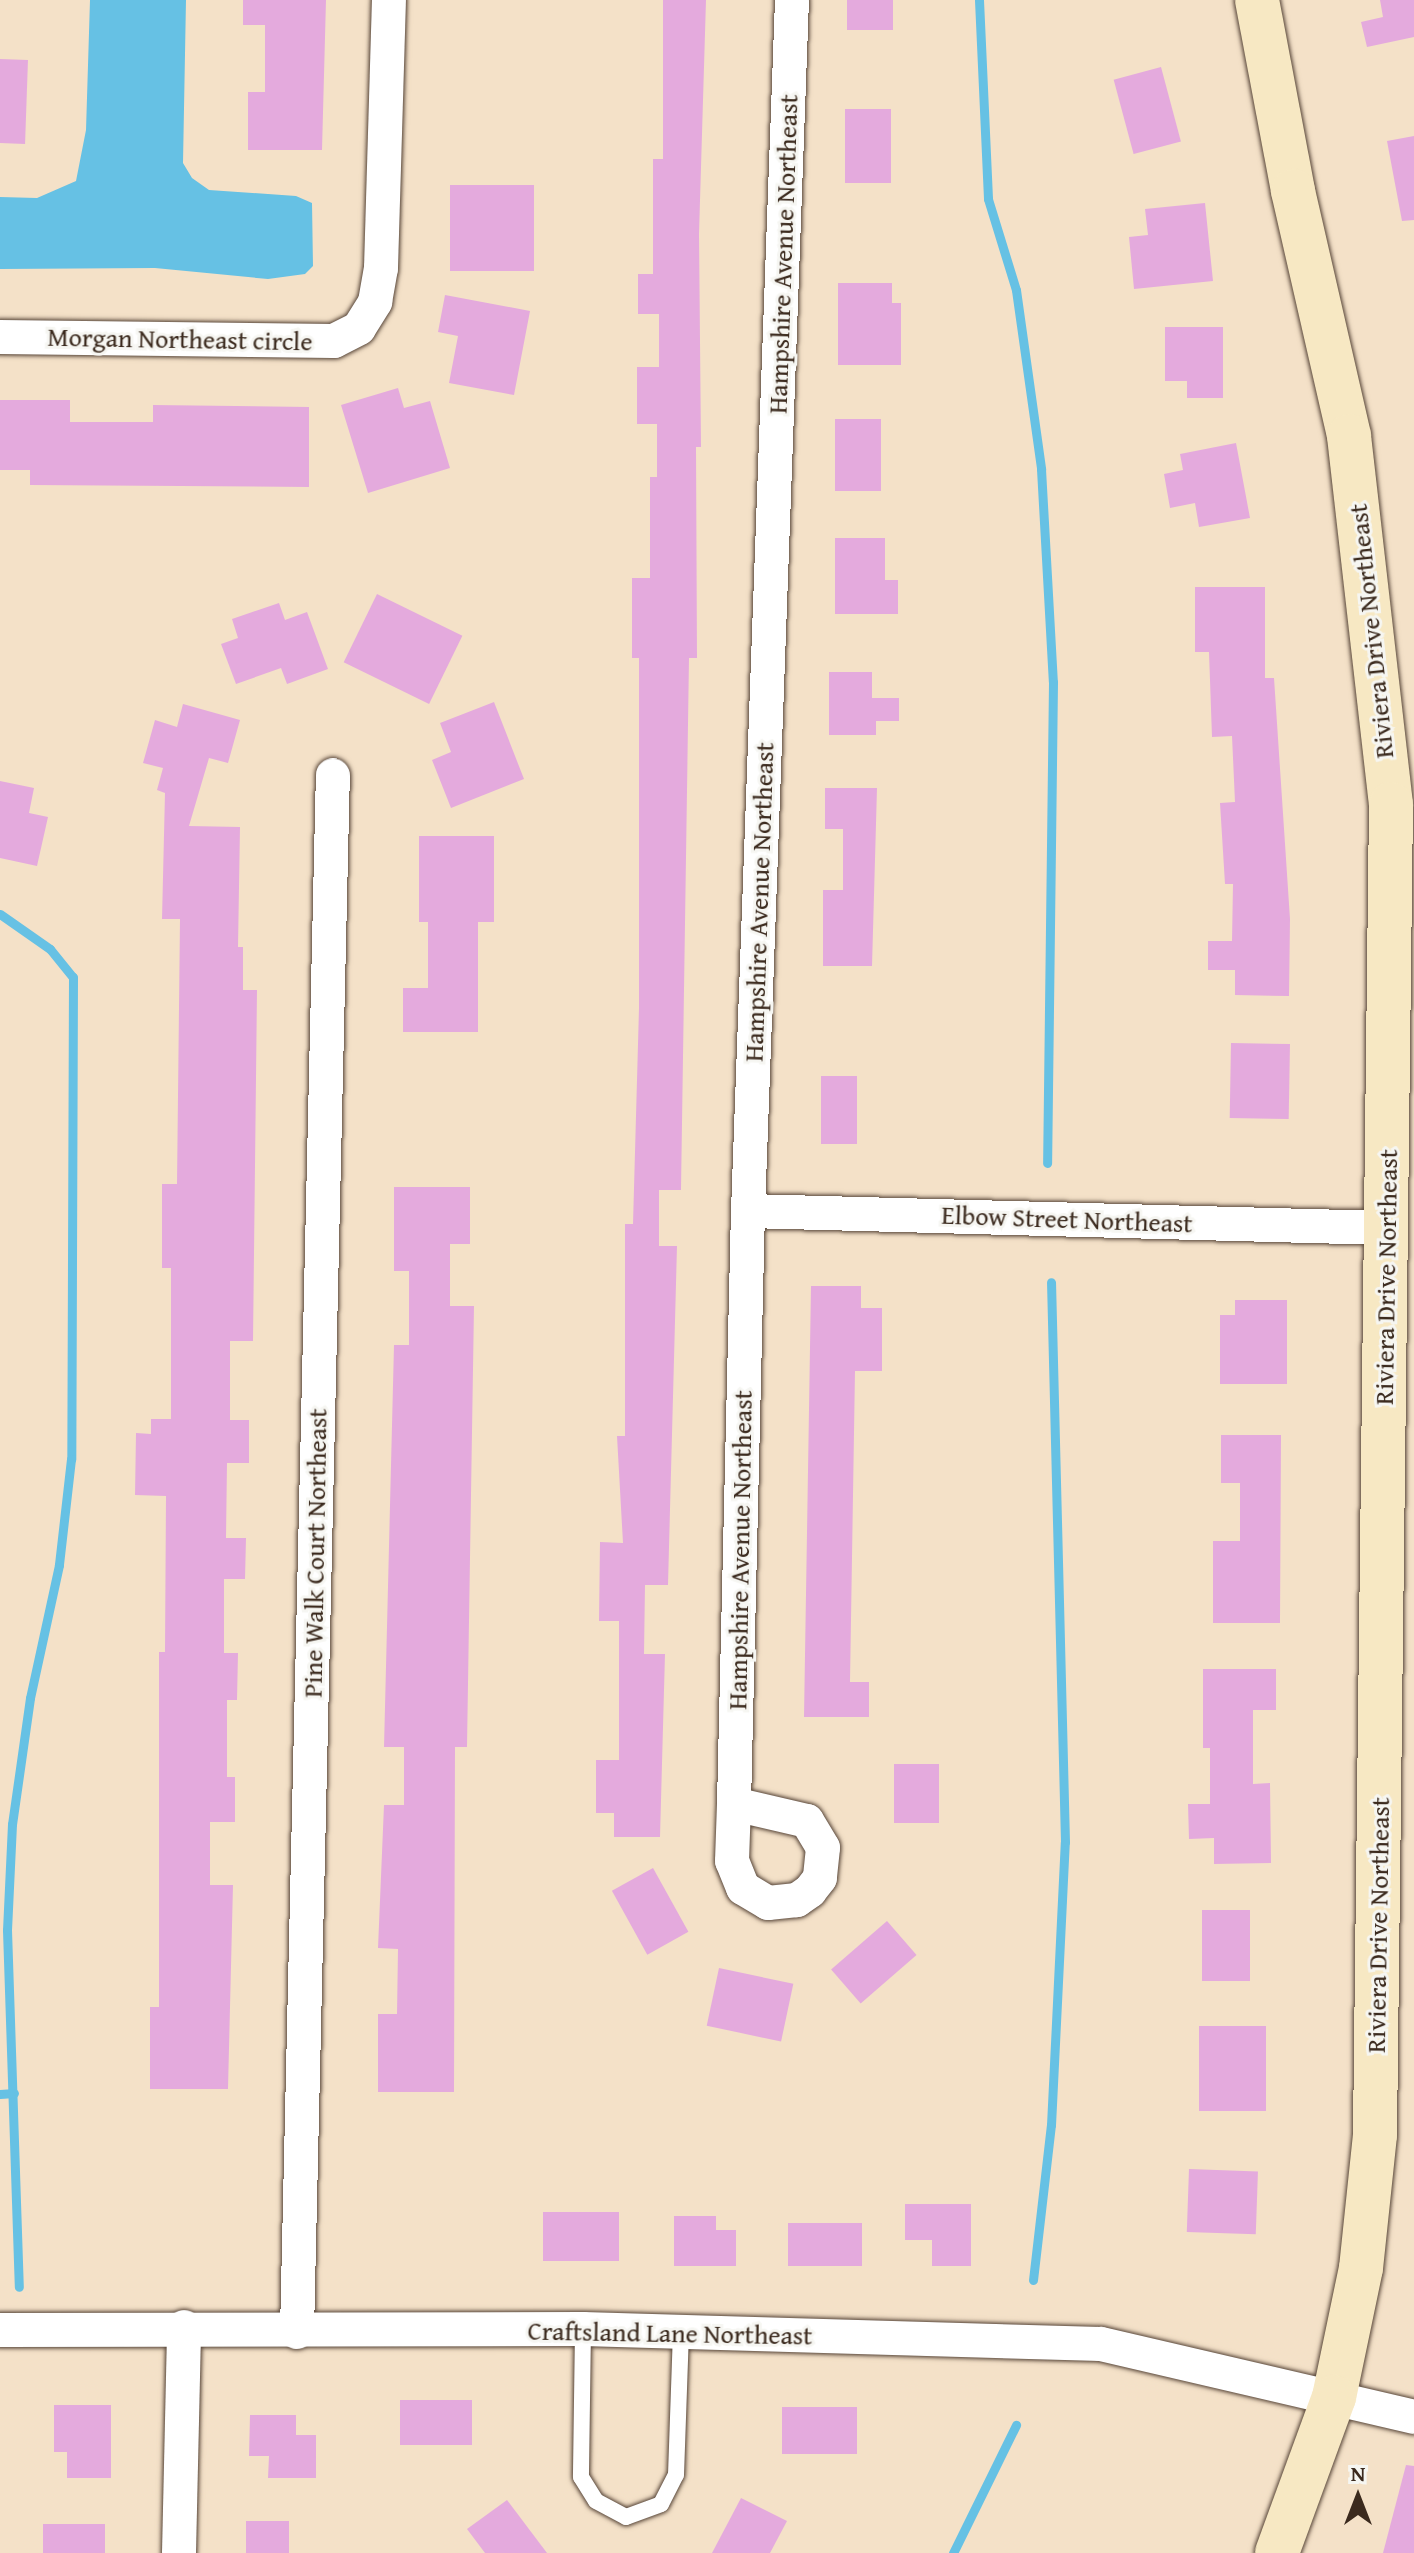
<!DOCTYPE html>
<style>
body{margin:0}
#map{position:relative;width:1414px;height:2553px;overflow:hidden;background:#f4e1c8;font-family:"Gentium Book Plus",serif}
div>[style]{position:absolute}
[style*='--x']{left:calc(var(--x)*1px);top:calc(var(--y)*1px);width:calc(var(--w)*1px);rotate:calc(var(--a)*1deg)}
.water>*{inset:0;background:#66c1e4}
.stream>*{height:9px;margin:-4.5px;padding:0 4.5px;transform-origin:4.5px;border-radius:4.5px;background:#66c1e4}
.building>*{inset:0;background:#e4aadd;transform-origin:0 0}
.roads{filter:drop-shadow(0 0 2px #574538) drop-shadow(0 0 2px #574538)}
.lane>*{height:16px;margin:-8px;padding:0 8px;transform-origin:8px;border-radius:8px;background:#fff}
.street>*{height:34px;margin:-17px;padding:0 17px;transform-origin:17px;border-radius:17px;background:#fff}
.secondary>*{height:44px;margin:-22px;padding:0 22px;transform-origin:22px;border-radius:22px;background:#f7e8c3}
span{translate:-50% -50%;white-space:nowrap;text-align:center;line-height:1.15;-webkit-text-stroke:6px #f6f6f2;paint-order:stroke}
.street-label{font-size:26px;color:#3b2a1e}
.north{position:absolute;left:1318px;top:2457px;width:80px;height:80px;-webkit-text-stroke:6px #f6f6f2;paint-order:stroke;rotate:0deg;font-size:22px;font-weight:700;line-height:32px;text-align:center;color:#3b2a1e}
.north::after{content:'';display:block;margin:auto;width:28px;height:36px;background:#3b2a1e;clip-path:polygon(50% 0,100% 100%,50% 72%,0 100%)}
</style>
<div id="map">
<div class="water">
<i style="clip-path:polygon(90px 0,186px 0,183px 163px,192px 178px,209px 190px,296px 196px,312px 203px,313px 266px,305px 274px,268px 279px,155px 268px,0 269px,0 197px,37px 198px,76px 181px,86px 130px)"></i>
</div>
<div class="stream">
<i style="--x:979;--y:0;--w:199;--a:87.4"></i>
<i style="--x:988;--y:199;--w:95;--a:72.9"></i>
<i style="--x:1016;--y:290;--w:181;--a:82"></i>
<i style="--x:1041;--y:469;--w:213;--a:86.8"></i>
<i style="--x:1053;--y:682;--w:481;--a:90.7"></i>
<i style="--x:0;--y:914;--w:61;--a:35"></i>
<i style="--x:50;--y:949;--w:36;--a:51"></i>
<i style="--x:73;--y:977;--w:482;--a:90.2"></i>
<i style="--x:71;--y:1459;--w:107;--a:96.5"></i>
<i style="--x:59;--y:1565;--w:136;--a:102.3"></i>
<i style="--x:30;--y:1698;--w:127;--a:98.1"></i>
<i style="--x:12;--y:1824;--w:106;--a:92.7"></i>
<i style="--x:7;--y:1930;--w:357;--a:88.1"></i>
<i style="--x:0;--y:2094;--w:14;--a:-4"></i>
<i style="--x:1033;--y:2280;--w:156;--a:-83.4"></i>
<i style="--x:1051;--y:2125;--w:283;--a:-87.2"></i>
<i style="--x:1065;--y:1842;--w:560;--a:-91.43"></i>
<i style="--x:953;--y:2553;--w:143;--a:-63.8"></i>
</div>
<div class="building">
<i style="clip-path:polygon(243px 0,326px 0,322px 150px,248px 150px,248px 92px,265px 92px,265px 25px,243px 25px)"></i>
<i style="clip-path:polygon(663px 0,706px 0,699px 234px,701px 447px,696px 447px,697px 658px,689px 658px,681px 1190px,659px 1190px,659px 1246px,677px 1246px,668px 1585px,645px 1585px,644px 1654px,665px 1654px,660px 1837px,614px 1837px,614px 1813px,596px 1813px,596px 1760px,619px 1760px,619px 1621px,599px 1621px,600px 1542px,623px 1543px,617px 1436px,625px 1436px,625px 1224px,633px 1224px,639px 1008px,639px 658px,632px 658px,632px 578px,650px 578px,650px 477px,657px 477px,657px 424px,637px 424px,637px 367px,659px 367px,659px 314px,638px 314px,638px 274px,653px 274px,653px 159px,663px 159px)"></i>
<i style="left:847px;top:0;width:46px;height:30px"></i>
<i style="clip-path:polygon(1380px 0,1414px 0,1414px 37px,1367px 47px,1361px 22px,1383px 17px)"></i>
<i style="left:0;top:59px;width:28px;height:84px;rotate:2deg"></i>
<i style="left:1161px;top:67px;width:77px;height:49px;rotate:75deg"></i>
<i style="left:845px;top:109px;width:46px;height:74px"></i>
<i style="clip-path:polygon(1414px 136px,1414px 220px,1402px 221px,1387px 141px)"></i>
<i style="left:450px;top:185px;width:84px;height:86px"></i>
<i style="clip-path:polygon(1205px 203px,1213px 281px,1134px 289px,1129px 237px,1148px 235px,1145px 209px)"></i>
<i style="clip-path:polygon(838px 283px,892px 283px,892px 303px,901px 303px,901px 365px,838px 365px)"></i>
<i style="clip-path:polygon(445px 295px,530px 311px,514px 395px,449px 383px,458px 336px,438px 332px)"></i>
<i style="clip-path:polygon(1165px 327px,1223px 327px,1223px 398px,1187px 398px,1187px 381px,1165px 381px)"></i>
<i style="clip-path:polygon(398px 388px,404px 408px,430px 401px,450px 468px,368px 493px,341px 405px)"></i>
<i style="clip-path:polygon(0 400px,70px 400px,70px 422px,153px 422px,153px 405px,309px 407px,309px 487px,30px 485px,30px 470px,0 470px)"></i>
<i style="left:835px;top:419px;width:46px;height:72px"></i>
<i style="clip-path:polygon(1236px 443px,1250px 518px,1199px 527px,1195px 503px,1170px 508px,1164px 474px,1183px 470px,1180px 454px)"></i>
<i style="clip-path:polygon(835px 538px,885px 538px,885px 580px,898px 580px,898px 614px,835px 614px)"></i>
<i style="clip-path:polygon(1195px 587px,1265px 587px,1265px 678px,1274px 678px,1290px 919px,1289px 996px,1235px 995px,1235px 970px,1208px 970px,1208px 941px,1232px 941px,1233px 884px,1225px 884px,1220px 803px,1235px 802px,1232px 736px,1212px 737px,1209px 652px,1195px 652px)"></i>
<i style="left:377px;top:594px;width:95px;height:76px;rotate:26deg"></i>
<i style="clip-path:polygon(279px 603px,285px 620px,307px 612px,328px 669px,287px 684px,281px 668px,236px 684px,221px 644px,238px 638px,232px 619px)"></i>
<i style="clip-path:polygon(829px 672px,872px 672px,872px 698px,899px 698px,899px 721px,876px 721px,876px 735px,829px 735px)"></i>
<i style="clip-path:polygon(494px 702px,524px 779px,451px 808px,432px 760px,451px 752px,440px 723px)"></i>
<i style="clip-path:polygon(183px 704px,240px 720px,228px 763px,209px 758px,189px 826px,240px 827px,238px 947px,243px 947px,243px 990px,257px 990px,253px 1341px,230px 1341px,230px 1420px,249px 1420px,249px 1463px,227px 1463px,226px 1538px,246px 1538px,245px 1579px,224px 1579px,224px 1653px,238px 1653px,237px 1700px,227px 1700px,227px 1777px,235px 1777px,235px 1822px,210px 1822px,210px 1885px,233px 1885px,228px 2089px,150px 2089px,150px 2007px,159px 2007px,159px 1652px,165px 1652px,166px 1496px,135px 1495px,136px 1433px,151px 1434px,151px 1419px,171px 1419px,171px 1268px,162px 1268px,162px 1184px,177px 1184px,180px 919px,162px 919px,165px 793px,157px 790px,163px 768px,143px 763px,155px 720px,177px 727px)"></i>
<i style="clip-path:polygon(0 781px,34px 788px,29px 813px,48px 817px,37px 866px,0 858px)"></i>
<i style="clip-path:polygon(825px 788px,877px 788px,872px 966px,823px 966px,823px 890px,843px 890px,843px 829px,825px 829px)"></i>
<i style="clip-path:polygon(419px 836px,494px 836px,494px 922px,478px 922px,478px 1032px,403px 1032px,403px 988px,428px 988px,428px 922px,419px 922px)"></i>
<i style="left:1231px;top:1043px;width:59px;height:75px;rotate:1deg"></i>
<i style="left:821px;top:1076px;width:36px;height:68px"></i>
<i style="clip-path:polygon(394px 1187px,470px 1187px,470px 1244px,450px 1244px,450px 1306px,474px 1306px,467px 1747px,455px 1747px,454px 2092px,378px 2092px,378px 2014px,397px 2014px,398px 1949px,378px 1948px,384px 1805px,404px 1805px,404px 1747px,384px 1747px,394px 1345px,409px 1345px,409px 1271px,394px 1271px)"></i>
<i style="clip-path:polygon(811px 1286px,861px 1286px,861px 1308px,882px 1308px,882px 1371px,855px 1371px,850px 1682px,869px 1682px,869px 1717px,804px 1717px)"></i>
<i style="clip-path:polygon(1235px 1300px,1287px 1300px,1287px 1384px,1220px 1384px,1220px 1315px,1235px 1315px)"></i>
<i style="clip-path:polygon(1221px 1435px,1281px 1435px,1280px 1623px,1213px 1623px,1213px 1541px,1240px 1541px,1240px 1483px,1221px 1483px)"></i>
<i style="clip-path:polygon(1203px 1669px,1276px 1669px,1276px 1710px,1253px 1710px,1253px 1784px,1270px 1783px,1271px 1863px,1214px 1864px,1214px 1838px,1189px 1839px,1188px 1804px,1210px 1804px,1210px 1748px,1203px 1748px)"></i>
<i style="left:894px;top:1764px;width:45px;height:59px"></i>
<i style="left:653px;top:1868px;width:73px;height:47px;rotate:61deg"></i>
<i style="left:1202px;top:1910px;width:48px;height:71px"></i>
<i style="left:887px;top:1921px;width:45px;height:74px;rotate:49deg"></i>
<i style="left:719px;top:1968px;width:76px;height:59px;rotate:12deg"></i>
<i style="left:1199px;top:2026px;width:67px;height:85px"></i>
<i style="left:1189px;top:2169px;width:69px;height:63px;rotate:2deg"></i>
<i style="clip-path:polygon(905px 2204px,971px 2204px,971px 2266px,932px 2266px,932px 2240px,905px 2240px)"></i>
<i style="left:543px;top:2212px;width:76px;height:49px"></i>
<i style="clip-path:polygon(674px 2216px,716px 2216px,716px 2230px,736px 2230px,736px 2266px,674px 2266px)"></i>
<i style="left:788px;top:2223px;width:74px;height:43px"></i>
<i style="left:400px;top:2400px;width:72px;height:45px"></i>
<i style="clip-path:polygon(54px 2405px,111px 2405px,111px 2478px,67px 2478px,67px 2452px,54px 2452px)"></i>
<i style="left:782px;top:2407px;width:75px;height:47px"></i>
<i style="clip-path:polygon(250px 2415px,296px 2415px,296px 2435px,316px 2435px,316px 2478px,268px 2478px,269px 2456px,249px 2456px)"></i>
<i style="clip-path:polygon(1406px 2465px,1414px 2466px,1414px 2553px,1383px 2553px)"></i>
<i style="clip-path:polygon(741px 2498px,787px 2521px,770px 2553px,712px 2553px)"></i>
<i style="clip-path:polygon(507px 2500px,547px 2553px,485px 2553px,467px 2529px)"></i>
<i style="left:246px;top:2521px;width:43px;height:32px"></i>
<i style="left:43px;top:2524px;width:62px;height:29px"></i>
</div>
<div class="roads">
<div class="lane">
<i style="--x:583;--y:2329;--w:148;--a:90.8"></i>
<i style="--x:581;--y:2477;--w:28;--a:58"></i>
<i style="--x:596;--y:2501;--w:34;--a:28"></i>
<i style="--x:626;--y:2517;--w:37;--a:-20"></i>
<i style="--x:661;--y:2504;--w:33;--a:-63"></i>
<i style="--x:676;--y:2475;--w:143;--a:-88"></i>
</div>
<div class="street">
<i style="--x:0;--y:337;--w:334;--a:0.7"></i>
<i style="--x:334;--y:341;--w:28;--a:-27"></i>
<i style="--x:359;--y:328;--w:31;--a:-58"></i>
<i style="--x:375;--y:302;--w:35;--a:-80"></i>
<i style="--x:381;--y:268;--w:268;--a:-88.3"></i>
<i style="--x:748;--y:1211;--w:638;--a:1.53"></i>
<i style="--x:734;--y:1804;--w:593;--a:-88.65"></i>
<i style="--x:748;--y:1211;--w:1212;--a:-87.92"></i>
<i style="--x:734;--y:1804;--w:75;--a:13.1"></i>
<i style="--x:807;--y:1821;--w:31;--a:59"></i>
<i style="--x:823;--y:1848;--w:30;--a:96"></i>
<i style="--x:820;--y:1878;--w:16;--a:128"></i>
<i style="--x:810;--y:1891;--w:16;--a:145"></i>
<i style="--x:797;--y:1900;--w:29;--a:174"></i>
<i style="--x:768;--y:1903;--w:29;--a:-149"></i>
<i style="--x:743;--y:1888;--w:29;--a:-112"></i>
<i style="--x:732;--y:1861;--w:57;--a:-88"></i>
<i style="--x:0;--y:2330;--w:583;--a:-0.1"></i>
<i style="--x:583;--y:2329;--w:518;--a:1.66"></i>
<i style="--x:1101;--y:2344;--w:321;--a:13.1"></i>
<i style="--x:297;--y:2332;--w:1557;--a:-88.68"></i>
<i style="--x:179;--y:2553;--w:226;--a:-88.7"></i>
</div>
<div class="secondary">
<i style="--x:1257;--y:0;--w:194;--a:79.3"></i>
<i style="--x:1293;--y:191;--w:251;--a:77.1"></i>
<i style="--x:1349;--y:436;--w:370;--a:83.5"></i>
<i style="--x:1391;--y:804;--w:1331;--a:90.69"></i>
<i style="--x:1375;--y:2135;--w:134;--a:96"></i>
<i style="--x:1361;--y:2268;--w:132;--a:101.8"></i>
<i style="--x:1334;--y:2397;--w:166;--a:110.1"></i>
</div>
</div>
<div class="street-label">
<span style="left:783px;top:254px;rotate:-88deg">Hampshire Avenue Northeast</span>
<span style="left:180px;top:339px;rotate:1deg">Morgan Northeast circle</span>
<span style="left:1371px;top:631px;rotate:-96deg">Riviera Drive Northeast</span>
<span style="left:759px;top:902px;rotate:-88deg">Hampshire Avenue Northeast</span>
<span style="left:1067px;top:1219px;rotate:2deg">Elbow Street Northeast</span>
<span style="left:1386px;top:1277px;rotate:-89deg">Riviera Drive Northeast</span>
<span style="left:740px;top:1550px;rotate:-89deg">Hampshire Avenue Northeast</span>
<span style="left:315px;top:1553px;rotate:-89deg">Pine Walk Court Northeast</span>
<span style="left:1378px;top:1925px;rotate:-89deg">Riviera Drive Northeast</span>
<span style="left:670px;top:2333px;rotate:1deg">Craftsland Lane Northeast</span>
</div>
<div class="north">N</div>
</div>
